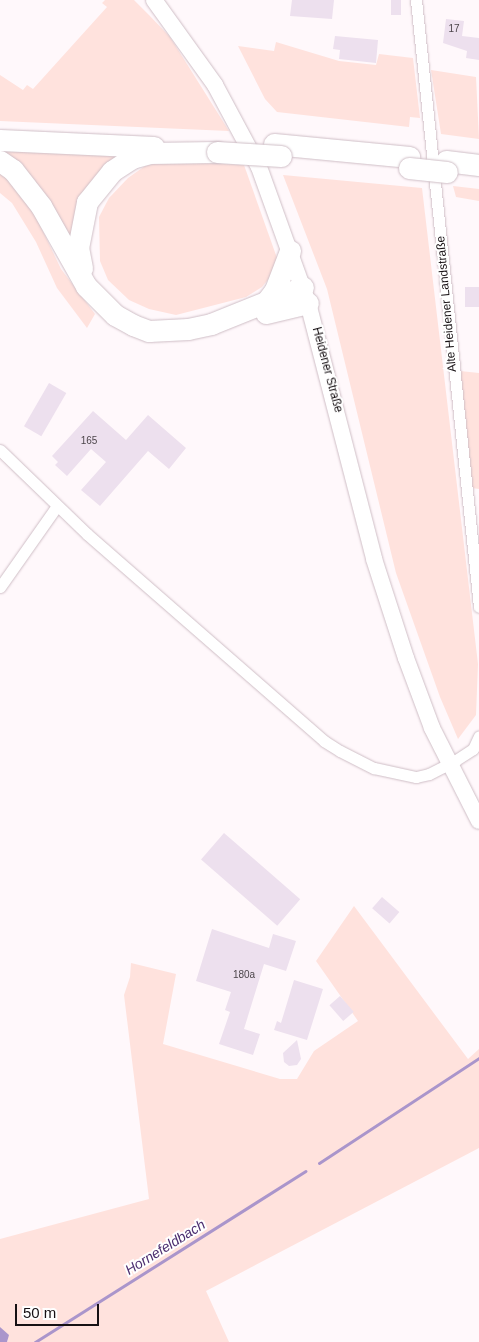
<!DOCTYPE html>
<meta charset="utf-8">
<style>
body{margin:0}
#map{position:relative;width:479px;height:1342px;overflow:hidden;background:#fff8fb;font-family:Arial,sans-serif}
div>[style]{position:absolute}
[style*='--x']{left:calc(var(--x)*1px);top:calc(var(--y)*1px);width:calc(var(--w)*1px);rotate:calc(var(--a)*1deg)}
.green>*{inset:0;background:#ffe2dd}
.water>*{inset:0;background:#aa95cb}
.stream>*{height:3px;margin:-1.5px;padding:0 1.5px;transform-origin:1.5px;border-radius:1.5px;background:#aa95cb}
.building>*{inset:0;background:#ede0ee;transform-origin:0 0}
.roads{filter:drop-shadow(0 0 1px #cfbec6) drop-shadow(0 0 1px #cfbec6)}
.street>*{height:11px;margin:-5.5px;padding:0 5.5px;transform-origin:5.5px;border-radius:5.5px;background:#fff}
.secondary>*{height:16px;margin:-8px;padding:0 8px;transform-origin:8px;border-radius:8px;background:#fff}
.highway>*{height:21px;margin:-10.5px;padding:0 10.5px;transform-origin:10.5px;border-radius:10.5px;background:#fff}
.bridges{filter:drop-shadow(0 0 1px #cfbec6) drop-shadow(0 0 1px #cfbec6)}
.highway-bridge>*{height:21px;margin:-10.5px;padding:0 10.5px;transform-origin:10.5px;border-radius:10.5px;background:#fff}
span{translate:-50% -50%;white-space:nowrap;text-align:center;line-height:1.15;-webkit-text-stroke:4px #fff;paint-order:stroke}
.number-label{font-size:10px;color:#4c454a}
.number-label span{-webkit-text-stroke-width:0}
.street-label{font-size:12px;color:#171114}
.water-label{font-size:14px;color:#4c2e70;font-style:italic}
.scale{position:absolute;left:15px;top:1304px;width:84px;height:22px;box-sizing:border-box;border:2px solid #171114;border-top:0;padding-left:6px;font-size:15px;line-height:18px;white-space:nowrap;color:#171114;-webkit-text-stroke:4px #fff;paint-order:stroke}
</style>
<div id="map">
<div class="green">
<i style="clip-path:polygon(105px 0,134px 0,149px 15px,170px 37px,229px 131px,0 121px,0 75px,23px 90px,27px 85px,33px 89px,107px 7px,102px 3px)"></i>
<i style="clip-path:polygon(276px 42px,339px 61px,376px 65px,379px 54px,413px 58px,420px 118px,410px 117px,409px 127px,277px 112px,265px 99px,238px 46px,274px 51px)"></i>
<i style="clip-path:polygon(431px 70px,476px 77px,479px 139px,441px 134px)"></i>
<i style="clip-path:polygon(0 145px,124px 151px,73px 249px,0 152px)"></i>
<i style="clip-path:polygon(166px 161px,244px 165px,277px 258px,271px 276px,262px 287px,246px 297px,176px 315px,149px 309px,129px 300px,108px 280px,100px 261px,99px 217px,109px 198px,128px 178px,145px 166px)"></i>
<i style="clip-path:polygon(0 171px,29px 202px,61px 269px,95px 314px,87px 328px,57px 288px,36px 242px,12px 203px,0 193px)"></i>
<i style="clip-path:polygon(283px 175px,422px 188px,478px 664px,476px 715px,458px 739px,440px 697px,396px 573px,327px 289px)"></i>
<i style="clip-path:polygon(453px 186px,479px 189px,479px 201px,456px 197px)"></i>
<i style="clip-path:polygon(460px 371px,479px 373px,479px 489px,472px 488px)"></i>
<i style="clip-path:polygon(354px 906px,468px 1059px,479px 1049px,479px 1148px,206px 1291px,229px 1342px,7px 1342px,8px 1340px,0 1327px,0 1239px,149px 1199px,124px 995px,130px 977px,131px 963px,176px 974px,163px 1044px,280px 1079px,297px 1079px,314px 1051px,358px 1021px,316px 961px)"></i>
</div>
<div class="water">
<i style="clip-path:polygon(0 1327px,9px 1335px,7px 1342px,0 1342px)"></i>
</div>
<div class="stream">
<i style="--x:319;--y:1163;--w:191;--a:-33.3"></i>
<i style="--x:35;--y:1342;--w:320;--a:-32.3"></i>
</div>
<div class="building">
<i style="clip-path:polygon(292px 0,334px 0,332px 19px,290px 16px)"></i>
<i style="left:391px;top:0;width:10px;height:15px"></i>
<i style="clip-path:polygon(446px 19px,464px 21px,462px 36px,479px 38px,479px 60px,466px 58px,467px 51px,443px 43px)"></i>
<i style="clip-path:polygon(335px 36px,378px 40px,376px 63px,339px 59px,340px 50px,333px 49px)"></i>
<i style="left:479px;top:287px;width:20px;height:14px;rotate:90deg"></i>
<i style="left:49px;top:383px;width:20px;height:50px;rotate:30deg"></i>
<i style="clip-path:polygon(93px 411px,126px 440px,148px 415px,186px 448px,169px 469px,148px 451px,100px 506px,81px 490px,106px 462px,91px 449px,67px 476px,55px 465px,58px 462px,52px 456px)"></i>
<i style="left:224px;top:833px;width:101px;height:35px;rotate:41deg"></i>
<i style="left:382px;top:897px;width:23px;height:15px;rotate:41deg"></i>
<i style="clip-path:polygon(212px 929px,269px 948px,273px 934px,296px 941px,286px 971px,264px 964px,244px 1029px,260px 1034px,253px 1055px,219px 1044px,230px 1012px,225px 1010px,231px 992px,196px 981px)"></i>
<i style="clip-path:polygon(294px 980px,323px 989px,307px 1040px,274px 1030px,277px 1021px,281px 1023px)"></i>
<i style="left:340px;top:996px;width:21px;height:14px;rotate:49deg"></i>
<i style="clip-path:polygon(297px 1040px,301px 1059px,297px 1065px,289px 1066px,284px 1062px,283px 1053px)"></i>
</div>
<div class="roads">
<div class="street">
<i style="--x:416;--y:0;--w:610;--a:84.07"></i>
<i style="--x:0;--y:450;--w:121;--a:44"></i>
<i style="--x:87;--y:534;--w:315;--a:41.1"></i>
<i style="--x:324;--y:741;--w:19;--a:32"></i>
<i style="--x:340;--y:751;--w:38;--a:27"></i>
<i style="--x:374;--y:768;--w:43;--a:12.1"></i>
<i style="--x:416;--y:777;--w:13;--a:-13"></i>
<i style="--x:429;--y:774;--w:30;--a:-27"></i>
<i style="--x:456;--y:760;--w:20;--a:-33"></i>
<i style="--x:473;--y:749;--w:14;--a:-65"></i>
<i style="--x:0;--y:587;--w:99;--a:-54.9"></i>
</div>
<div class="secondary">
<i style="--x:154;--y:0;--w:105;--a:54.3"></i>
<i style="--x:215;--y:85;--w:93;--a:61.8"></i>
<i style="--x:259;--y:167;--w:145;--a:70.2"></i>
<i style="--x:308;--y:303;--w:264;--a:75.5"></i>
<i style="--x:374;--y:559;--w:104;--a:72.1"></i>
<i style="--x:406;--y:658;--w:75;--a:69.6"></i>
<i style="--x:432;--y:728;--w:104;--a:63.2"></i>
</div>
<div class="highway">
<i style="--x:0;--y:140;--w:154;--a:2.6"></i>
<i style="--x:274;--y:144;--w:136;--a:5.5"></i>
<i style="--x:0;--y:161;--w:16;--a:35"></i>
<i style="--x:13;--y:170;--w:46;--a:52.1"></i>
<i style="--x:41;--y:206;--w:92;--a:60.6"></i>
<i style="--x:86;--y:286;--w:41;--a:45"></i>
<i style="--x:115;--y:315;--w:21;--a:29"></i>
<i style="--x:133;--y:325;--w:17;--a:21"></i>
<i style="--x:149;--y:331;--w:39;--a:-3"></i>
<i style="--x:188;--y:329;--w:24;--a:-12"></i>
<i style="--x:211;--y:324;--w:99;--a:-21.9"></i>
<i style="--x:446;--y:161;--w:33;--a:7"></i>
<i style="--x:82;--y:268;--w:20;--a:-101"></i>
<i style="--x:78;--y:248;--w:47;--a:-78.9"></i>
<i style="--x:87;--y:202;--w:40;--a:-51"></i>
<i style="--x:112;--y:171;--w:24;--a:-33"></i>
<i style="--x:132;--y:158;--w:18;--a:-16"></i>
<i style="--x:149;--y:153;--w:68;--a:-0.8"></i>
<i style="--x:266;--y:302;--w:15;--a:-53"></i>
<i style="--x:275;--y:290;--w:42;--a:-69"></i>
<i style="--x:266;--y:313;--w:43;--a:-13.4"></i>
</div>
</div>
<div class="bridges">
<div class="highway-bridge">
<i style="--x:217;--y:152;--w:64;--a:3.6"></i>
<i style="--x:409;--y:168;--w:38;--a:6"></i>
</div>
</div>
<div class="number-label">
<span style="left:454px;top:29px">17</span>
<span style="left:89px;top:441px">165</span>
<span style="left:244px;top:975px">180a</span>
</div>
<div class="street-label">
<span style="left:447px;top:304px;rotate:-95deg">Alte Heidener Landstraße</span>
<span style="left:327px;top:370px;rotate:75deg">Heidener Straße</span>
</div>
<div class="water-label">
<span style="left:165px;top:1247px;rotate:-32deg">Hornefeldbach</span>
</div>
<div class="scale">50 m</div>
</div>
